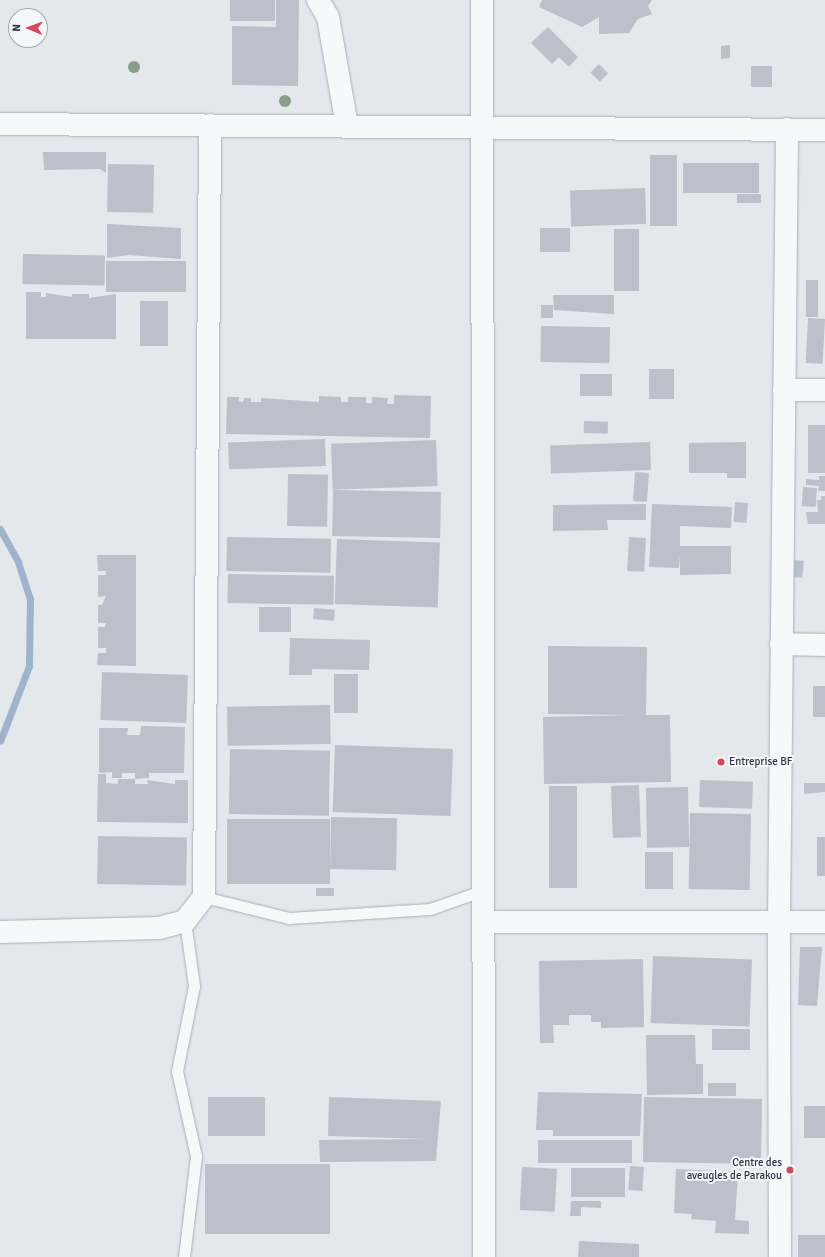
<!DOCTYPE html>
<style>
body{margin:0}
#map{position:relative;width:825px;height:1257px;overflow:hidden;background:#e4e7ec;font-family:Signika,sans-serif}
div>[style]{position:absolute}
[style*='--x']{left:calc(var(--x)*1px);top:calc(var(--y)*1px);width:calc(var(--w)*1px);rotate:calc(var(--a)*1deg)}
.stream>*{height:7px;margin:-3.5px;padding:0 3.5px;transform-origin:3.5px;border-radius:3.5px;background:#9fb4cc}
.building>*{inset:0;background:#bbc0ca;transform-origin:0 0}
.roads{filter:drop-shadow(0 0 1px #a9aeb7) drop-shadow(0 0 1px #a9aeb7)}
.service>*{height:11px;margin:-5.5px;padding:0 5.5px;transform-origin:5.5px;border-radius:5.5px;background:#f7f8fa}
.minor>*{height:22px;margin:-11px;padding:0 11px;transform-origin:11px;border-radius:11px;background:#f7f8fa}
.trees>*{width:12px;height:12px;margin:-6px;border-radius:50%;background:#899d89}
.dots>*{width:11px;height:11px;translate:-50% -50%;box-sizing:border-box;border:2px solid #f4f6f9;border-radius:50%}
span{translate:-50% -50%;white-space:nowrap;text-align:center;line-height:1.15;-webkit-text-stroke:4px #f4f6f9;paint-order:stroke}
.poi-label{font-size:11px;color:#2b3445}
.left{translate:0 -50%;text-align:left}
.right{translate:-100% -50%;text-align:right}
.north{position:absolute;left:8px;top:8px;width:40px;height:40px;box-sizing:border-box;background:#f4f6f9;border:1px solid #a4a8b1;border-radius:50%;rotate:271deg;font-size:11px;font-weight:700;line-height:16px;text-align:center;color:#2b3445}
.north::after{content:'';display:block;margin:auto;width:14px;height:18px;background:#d1495b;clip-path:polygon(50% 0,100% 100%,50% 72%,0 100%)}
</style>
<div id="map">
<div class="stream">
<i style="--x:0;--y:529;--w:38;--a:61"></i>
<i style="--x:18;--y:562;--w:39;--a:72"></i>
<i style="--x:30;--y:599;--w:67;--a:90.9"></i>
<i style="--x:29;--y:666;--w:80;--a:111.1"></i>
</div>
<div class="building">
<i style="left:230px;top:0;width:45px;height:21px"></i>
<i style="clip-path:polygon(276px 0,299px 0,298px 86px,232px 85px,232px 26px,276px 27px)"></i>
<i style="clip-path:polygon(542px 0,652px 0,648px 6px,652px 14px,638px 19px,629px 33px,599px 34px,599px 17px,582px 27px,539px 7px)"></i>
<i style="clip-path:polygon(548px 27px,578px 57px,569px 67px,559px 57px,552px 64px,531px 43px)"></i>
<i style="clip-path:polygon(730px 45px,730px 58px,721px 59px,721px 46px)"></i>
<i style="left:599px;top:64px;width:13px;height:12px;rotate:45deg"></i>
<i style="left:751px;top:66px;width:21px;height:21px"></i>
<i style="clip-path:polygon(43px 152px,106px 152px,106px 173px,100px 169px,44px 170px)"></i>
<i style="left:650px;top:155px;width:27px;height:71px"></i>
<i style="left:683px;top:163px;width:76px;height:30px"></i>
<i style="left:108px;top:164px;width:46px;height:48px;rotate:1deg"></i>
<i style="left:645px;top:188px;width:36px;height:75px;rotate:88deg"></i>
<i style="left:737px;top:194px;width:24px;height:9px"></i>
<i style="clip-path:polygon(107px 224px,181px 228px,181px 259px,129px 255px,107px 258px)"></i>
<i style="left:570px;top:228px;width:24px;height:30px;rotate:90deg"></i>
<i style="left:614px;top:229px;width:25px;height:62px"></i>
<i style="left:23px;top:254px;width:82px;height:30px;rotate:1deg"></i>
<i style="left:106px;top:261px;width:80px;height:31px"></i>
<i style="left:806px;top:280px;width:12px;height:37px"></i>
<i style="clip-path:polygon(26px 292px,41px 292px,41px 297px,46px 297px,46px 293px,72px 297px,72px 294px,89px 294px,89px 298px,116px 294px,116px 339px,26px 339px)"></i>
<i style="clip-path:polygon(553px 295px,614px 295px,614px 314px,554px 310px)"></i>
<i style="left:140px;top:301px;width:28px;height:45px"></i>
<i style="left:541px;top:305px;width:12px;height:13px"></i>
<i style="left:808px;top:318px;width:17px;height:45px;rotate:3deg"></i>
<i style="left:541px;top:326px;width:69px;height:36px;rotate:1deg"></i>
<i style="left:649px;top:369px;width:25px;height:30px"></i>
<i style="left:580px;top:374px;width:32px;height:22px"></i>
<i style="clip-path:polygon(394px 395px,431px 396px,430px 438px,226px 434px,227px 397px,239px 397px,239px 401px,243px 402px,244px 398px,251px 398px,251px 402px,261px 402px,261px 398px,319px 402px,319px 396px,341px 397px,341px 402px,348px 402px,348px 397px,366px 397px,366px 403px,372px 403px,372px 397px,388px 398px,387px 404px,394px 404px)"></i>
<i style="left:584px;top:421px;width:24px;height:12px;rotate:2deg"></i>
<i style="left:808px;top:425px;width:17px;height:48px"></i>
<i style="left:325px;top:439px;width:27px;height:97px;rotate:88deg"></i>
<i style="left:436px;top:440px;width:46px;height:105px;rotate:88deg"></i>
<i style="left:650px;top:442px;width:28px;height:100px;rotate:88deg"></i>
<i style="clip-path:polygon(746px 442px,746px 478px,727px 478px,727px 473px,689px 473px,689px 443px)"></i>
<i style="left:635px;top:472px;width:14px;height:29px;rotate:4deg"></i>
<i style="left:288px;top:474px;width:40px;height:52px;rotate:1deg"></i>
<i style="clip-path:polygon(819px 476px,825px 476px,825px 491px,818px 491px,819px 486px,806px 485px,806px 479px,819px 480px)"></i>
<i style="left:803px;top:487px;width:14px;height:19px;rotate:4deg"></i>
<i style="left:333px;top:490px;width:108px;height:46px;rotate:1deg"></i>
<i style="clip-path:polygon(821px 496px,825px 496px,825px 524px,808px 524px,806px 512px,818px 512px,817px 500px,821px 500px)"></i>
<i style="left:735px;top:502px;width:13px;height:20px;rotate:4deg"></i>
<i style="clip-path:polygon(646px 504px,646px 520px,607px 520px,608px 530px,553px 531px,553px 505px)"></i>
<i style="clip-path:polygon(652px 504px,732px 507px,731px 528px,680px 526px,680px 546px,731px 546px,731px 574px,680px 575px,680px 555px,679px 568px,649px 567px)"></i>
<i style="left:227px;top:537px;width:104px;height:34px;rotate:1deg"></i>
<i style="left:629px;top:537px;width:17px;height:34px;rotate:3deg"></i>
<i style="left:337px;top:539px;width:103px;height:65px;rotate:2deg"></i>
<i style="clip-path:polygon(97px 555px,136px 555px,136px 666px,97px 665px,98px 653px,106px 653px,106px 648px,98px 648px,98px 627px,105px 627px,106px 623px,98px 623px,98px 605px,102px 605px,106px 596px,98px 597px,98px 575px,106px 575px,106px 571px,98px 571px)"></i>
<i style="left:795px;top:560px;width:9px;height:17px;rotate:6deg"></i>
<i style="left:228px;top:574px;width:106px;height:29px;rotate:1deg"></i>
<i style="left:291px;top:607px;width:25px;height:32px;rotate:90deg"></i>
<i style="left:314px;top:608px;width:21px;height:11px;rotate:5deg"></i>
<i style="clip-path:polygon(290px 638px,370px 640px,369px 670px,312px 669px,312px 675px,289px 675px)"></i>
<i style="clip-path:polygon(548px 646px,647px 647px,646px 715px,670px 715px,671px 782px,544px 784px,543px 717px,631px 715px,548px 714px)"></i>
<i style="left:102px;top:672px;width:86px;height:48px;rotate:2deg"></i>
<i style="left:334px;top:674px;width:24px;height:39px"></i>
<i style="left:825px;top:686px;width:31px;height:12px;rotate:90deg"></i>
<i style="left:330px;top:705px;width:39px;height:103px;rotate:89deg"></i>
<i style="clip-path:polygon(141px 726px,185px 727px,184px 773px,149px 773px,149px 778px,135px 779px,135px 773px,122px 773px,122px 778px,112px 778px,112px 772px,99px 773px,99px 728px,128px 728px,127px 735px,140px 735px)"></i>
<i style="left:335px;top:745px;width:118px;height:67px;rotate:2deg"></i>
<i style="left:230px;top:749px;width:100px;height:65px;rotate:1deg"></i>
<i style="clip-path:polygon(98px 774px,106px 774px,106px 783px,118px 784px,118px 779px,135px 779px,135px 784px,148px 784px,147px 780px,175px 784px,175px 780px,188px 780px,188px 823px,97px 822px)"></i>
<i style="left:700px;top:780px;width:53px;height:27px;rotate:2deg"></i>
<i style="clip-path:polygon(804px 783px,825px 783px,825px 792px,804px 794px)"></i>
<i style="left:639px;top:785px;width:52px;height:28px;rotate:88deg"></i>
<i style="left:549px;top:786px;width:28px;height:102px"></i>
<i style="left:688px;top:787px;width:60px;height:42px;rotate:89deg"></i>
<i style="left:690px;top:813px;width:61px;height:76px;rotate:1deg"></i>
<i style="left:331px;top:817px;width:66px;height:52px;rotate:1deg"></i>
<i style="left:227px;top:819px;width:103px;height:65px"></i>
<i style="left:98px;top:836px;width:89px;height:48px;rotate:1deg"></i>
<i style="left:817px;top:837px;width:8px;height:39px"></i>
<i style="left:645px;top:852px;width:28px;height:37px"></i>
<i style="left:316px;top:888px;width:18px;height:8px"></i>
<i style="clip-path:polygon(800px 947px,822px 947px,817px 1006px,798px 1005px)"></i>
<i style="left:653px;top:956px;width:99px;height:67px;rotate:2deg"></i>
<i style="clip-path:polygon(643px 959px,644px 1027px,601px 1028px,601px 1022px,591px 1022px,591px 1015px,569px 1015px,569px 1025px,553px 1025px,554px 1043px,540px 1043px,539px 961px)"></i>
<i style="left:712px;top:1029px;width:38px;height:21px"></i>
<i style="clip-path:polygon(646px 1035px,695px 1035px,696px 1064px,703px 1064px,703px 1094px,647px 1095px)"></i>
<i style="left:708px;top:1083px;width:28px;height:13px"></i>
<i style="clip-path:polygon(538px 1092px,642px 1094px,640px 1136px,553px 1136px,553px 1130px,536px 1130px)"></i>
<i style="left:208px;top:1097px;width:57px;height:39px"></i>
<i style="clip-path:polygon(329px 1097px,441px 1101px,436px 1161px,320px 1162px,319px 1140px,427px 1139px,328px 1136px)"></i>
<i style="left:762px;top:1099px;width:65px;height:118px;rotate:91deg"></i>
<i style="left:804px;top:1106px;width:21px;height:32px"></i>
<i style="left:632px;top:1140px;width:23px;height:94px;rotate:90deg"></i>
<i style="left:205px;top:1164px;width:125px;height:70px"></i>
<i style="left:630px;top:1166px;width:14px;height:24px;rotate:4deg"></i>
<i style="left:522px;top:1167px;width:35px;height:43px;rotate:3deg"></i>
<i style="left:571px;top:1168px;width:54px;height:29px"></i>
<i style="clip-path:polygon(676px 1169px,738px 1172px,735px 1220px,749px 1221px,749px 1234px,715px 1233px,716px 1221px,691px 1219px,692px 1214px,674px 1213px)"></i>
<i style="clip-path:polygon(571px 1201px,601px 1201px,601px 1208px,581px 1207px,581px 1216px,570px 1216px)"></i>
<i style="left:825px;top:1235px;width:22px;height:27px;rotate:90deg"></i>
<i style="clip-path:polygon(579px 1241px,639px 1244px,639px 1257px,578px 1257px)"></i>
</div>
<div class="roads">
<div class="service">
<i style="--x:204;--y:897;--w:88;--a:13.9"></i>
<i style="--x:289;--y:918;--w:141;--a:-3.7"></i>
<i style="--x:430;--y:909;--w:57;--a:-19.4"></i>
<i style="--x:184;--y:1257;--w:102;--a:-83.2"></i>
<i style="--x:196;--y:1156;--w:87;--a:-102.6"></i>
<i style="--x:177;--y:1071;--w:87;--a:-78.7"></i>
<i style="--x:194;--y:986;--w:66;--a:-97.9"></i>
</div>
<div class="minor">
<i style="--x:318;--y:0;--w:20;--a:60"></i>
<i style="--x:328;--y:17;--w:111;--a:80.1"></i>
<i style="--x:482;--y:0;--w:1257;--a:89.91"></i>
<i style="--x:0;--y:124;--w:825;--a:0.42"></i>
<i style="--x:784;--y:390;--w:41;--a:0"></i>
<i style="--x:781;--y:644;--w:44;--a:1.3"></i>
<i style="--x:484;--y:922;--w:341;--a:0"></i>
<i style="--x:0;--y:932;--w:159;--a:-1.4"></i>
<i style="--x:159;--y:928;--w:27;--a:-15"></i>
<i style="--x:185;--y:921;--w:31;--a:-52"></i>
<i style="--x:204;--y:897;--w:772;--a:-89.55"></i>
<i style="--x:780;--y:1257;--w:335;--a:-90.2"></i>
<i style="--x:779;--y:922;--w:793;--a:-89.42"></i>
</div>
</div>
<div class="trees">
<i style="left:134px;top:67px"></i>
<i style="left:285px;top:101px"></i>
</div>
<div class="dots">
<i style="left:721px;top:762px;background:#d1495b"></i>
<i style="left:790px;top:1170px;background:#d1495b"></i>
</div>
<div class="poi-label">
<span class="left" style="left:729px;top:762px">Entreprise BF</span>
<span class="right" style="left:782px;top:1170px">Centre des<br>aveugles de Parakou</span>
</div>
<div class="north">N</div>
</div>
